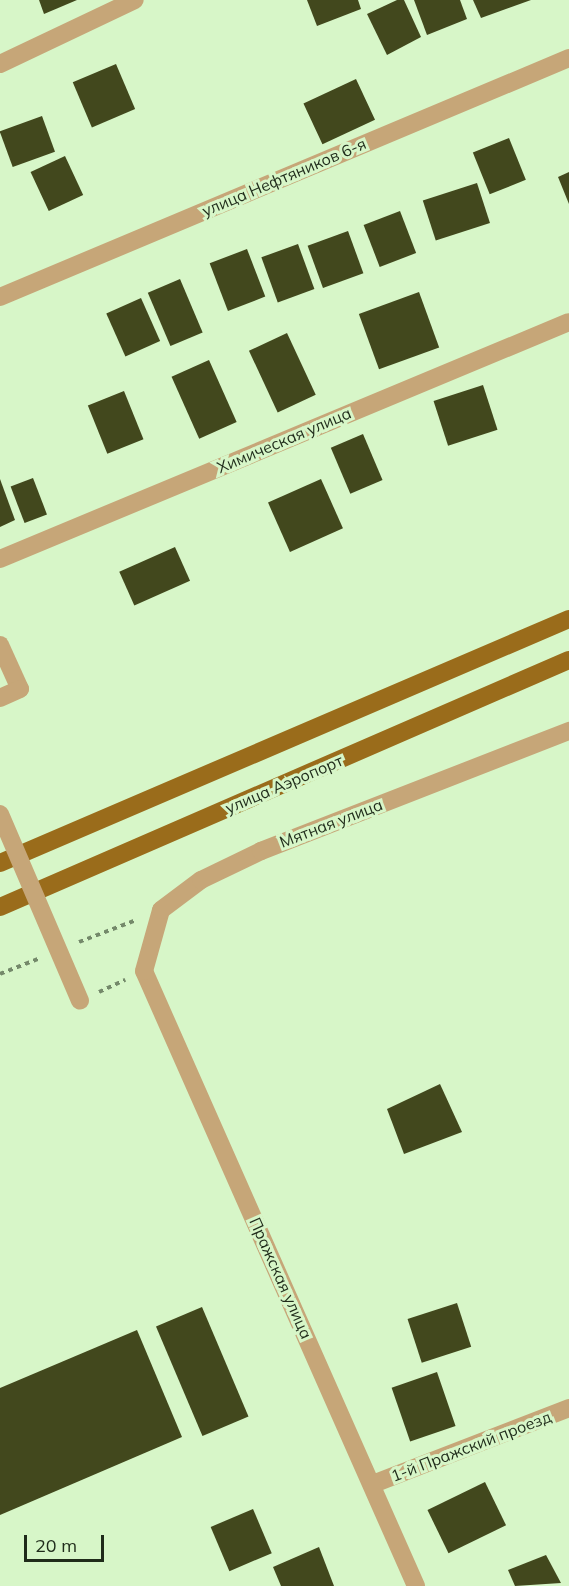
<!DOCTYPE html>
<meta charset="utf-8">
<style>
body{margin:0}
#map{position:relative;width:569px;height:1586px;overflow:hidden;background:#d7f6c8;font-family:Mulish,sans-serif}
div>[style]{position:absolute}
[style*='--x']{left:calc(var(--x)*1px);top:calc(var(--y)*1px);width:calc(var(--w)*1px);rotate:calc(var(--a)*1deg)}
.building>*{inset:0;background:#42481d;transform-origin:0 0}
.path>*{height:4px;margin-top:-2px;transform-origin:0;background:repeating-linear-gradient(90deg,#74896a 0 4.5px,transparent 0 9px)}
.minor>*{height:18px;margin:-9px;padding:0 9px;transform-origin:9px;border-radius:9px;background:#c6a678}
.major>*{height:18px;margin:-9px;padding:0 9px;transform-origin:9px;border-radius:9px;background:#9a6c1b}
.minor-bridge>*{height:18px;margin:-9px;padding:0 9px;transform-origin:9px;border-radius:9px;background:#c6a678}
span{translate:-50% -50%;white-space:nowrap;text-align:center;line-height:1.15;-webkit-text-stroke:6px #d7f6c8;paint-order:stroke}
.street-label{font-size:16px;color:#1f2b1a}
.scale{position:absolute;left:24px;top:1535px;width:80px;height:27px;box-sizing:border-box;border:3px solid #1f2b1a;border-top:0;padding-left:8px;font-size:18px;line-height:21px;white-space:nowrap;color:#1f2b1a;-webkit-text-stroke:4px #d7f6c8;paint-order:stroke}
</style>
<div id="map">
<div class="building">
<i style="clip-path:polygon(39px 0,77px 0,44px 14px)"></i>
<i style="clip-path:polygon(307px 0,358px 0,361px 9px,317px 26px)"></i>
<i style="clip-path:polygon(397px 0,404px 0,421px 37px,387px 55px,367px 14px)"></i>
<i style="clip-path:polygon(414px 0,460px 0,467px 19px,427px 35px)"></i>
<i style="clip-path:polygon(473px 0,531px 0,481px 18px)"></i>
<i style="left:116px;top:64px;width:49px;height:47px;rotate:67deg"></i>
<i style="left:356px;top:79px;width:45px;height:58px;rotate:65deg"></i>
<i style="left:42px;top:116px;width:38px;height:45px;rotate:70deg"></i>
<i style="left:509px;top:138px;width:45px;height:39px;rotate:68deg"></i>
<i style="left:65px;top:156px;width:43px;height:38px;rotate:65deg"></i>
<i style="clip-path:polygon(569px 172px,569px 204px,558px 177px)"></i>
<i style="left:477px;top:183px;width:42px;height:57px;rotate:72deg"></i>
<i style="left:400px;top:211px;width:45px;height:39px;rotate:69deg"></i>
<i style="left:348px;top:231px;width:45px;height:43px;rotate:70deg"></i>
<i style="left:298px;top:244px;width:48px;height:39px;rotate:70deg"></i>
<i style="left:247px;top:249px;width:51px;height:40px;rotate:69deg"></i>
<i style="left:180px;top:279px;width:58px;height:35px;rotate:67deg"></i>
<i style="left:419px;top:292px;width:59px;height:64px;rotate:70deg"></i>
<i style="left:141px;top:298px;width:47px;height:38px;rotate:66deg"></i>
<i style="left:287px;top:333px;width:68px;height:42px;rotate:65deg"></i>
<i style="left:209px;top:360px;width:68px;height:41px;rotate:66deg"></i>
<i style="left:483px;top:385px;width:47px;height:52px;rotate:72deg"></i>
<i style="left:124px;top:391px;width:52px;height:39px;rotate:68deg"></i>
<i style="left:363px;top:434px;width:50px;height:35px;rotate:67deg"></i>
<i style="left:33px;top:478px;width:39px;height:24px;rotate:69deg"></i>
<i style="clip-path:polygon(0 479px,15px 520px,0 527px)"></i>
<i style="left:321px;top:479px;width:54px;height:58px;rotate:66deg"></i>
<i style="left:175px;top:547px;width:37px;height:61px;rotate:66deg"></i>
<i style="clip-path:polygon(440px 1084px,462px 1132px,404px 1154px,387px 1109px)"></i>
<i style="left:457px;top:1303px;width:46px;height:52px;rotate:72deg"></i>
<i style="left:202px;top:1307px;width:119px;height:50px;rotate:67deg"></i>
<i style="clip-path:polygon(137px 1330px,182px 1437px,0 1515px,0 1388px)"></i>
<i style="left:437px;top:1372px;width:57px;height:48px;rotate:71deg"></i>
<i style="left:485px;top:1482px;width:48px;height:64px;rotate:64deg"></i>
<i style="left:253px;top:1509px;width:48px;height:46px;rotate:67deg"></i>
<i style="clip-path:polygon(319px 1547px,334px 1586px,281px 1586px,273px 1567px)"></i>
<i style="clip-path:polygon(546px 1555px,561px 1583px,515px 1586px,508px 1570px)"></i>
</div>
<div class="path">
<i style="--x:79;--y:942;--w:61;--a:-21.1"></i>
<i style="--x:0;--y:974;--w:41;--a:-21.5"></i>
<i style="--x:99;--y:992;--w:29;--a:-25"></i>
</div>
<div class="minor">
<i style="--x:0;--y:64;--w:149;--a:-25.4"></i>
<i style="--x:0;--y:297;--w:617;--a:-22.78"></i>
<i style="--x:0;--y:559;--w:616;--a:-22.61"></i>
<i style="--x:0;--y:645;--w:48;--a:65.6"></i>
<i style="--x:20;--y:689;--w:22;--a:156"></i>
<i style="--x:373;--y:1484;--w:210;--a:-21.2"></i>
<i style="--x:416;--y:1586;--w:672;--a:-113.86"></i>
<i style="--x:144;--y:971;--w:63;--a:-74.4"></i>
<i style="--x:161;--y:910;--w:50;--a:-36.9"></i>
<i style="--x:201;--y:880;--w:67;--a:-25.8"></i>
<i style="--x:261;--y:851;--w:331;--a:-21.3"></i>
</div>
<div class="major">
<i style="--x:0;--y:863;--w:619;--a:-23.21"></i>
<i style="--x:0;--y:907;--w:620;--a:-23.47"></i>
</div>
<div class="minor-bridge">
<i style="--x:0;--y:814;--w:203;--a:66.8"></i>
</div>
<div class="street-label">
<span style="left:284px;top:177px;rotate:-23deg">улица Нефтяников 6-я</span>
<span style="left:284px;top:440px;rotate:-23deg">Химическая улица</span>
<span style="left:284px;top:784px;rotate:-23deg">улица Аэропорт</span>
<span style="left:331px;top:823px;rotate:-21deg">Мятная улица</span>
<span style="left:281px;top:1278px;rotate:66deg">Пражская улица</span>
<span style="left:471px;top:1446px;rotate:-21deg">1-й Пражский проезд</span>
</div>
<div class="scale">20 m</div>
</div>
